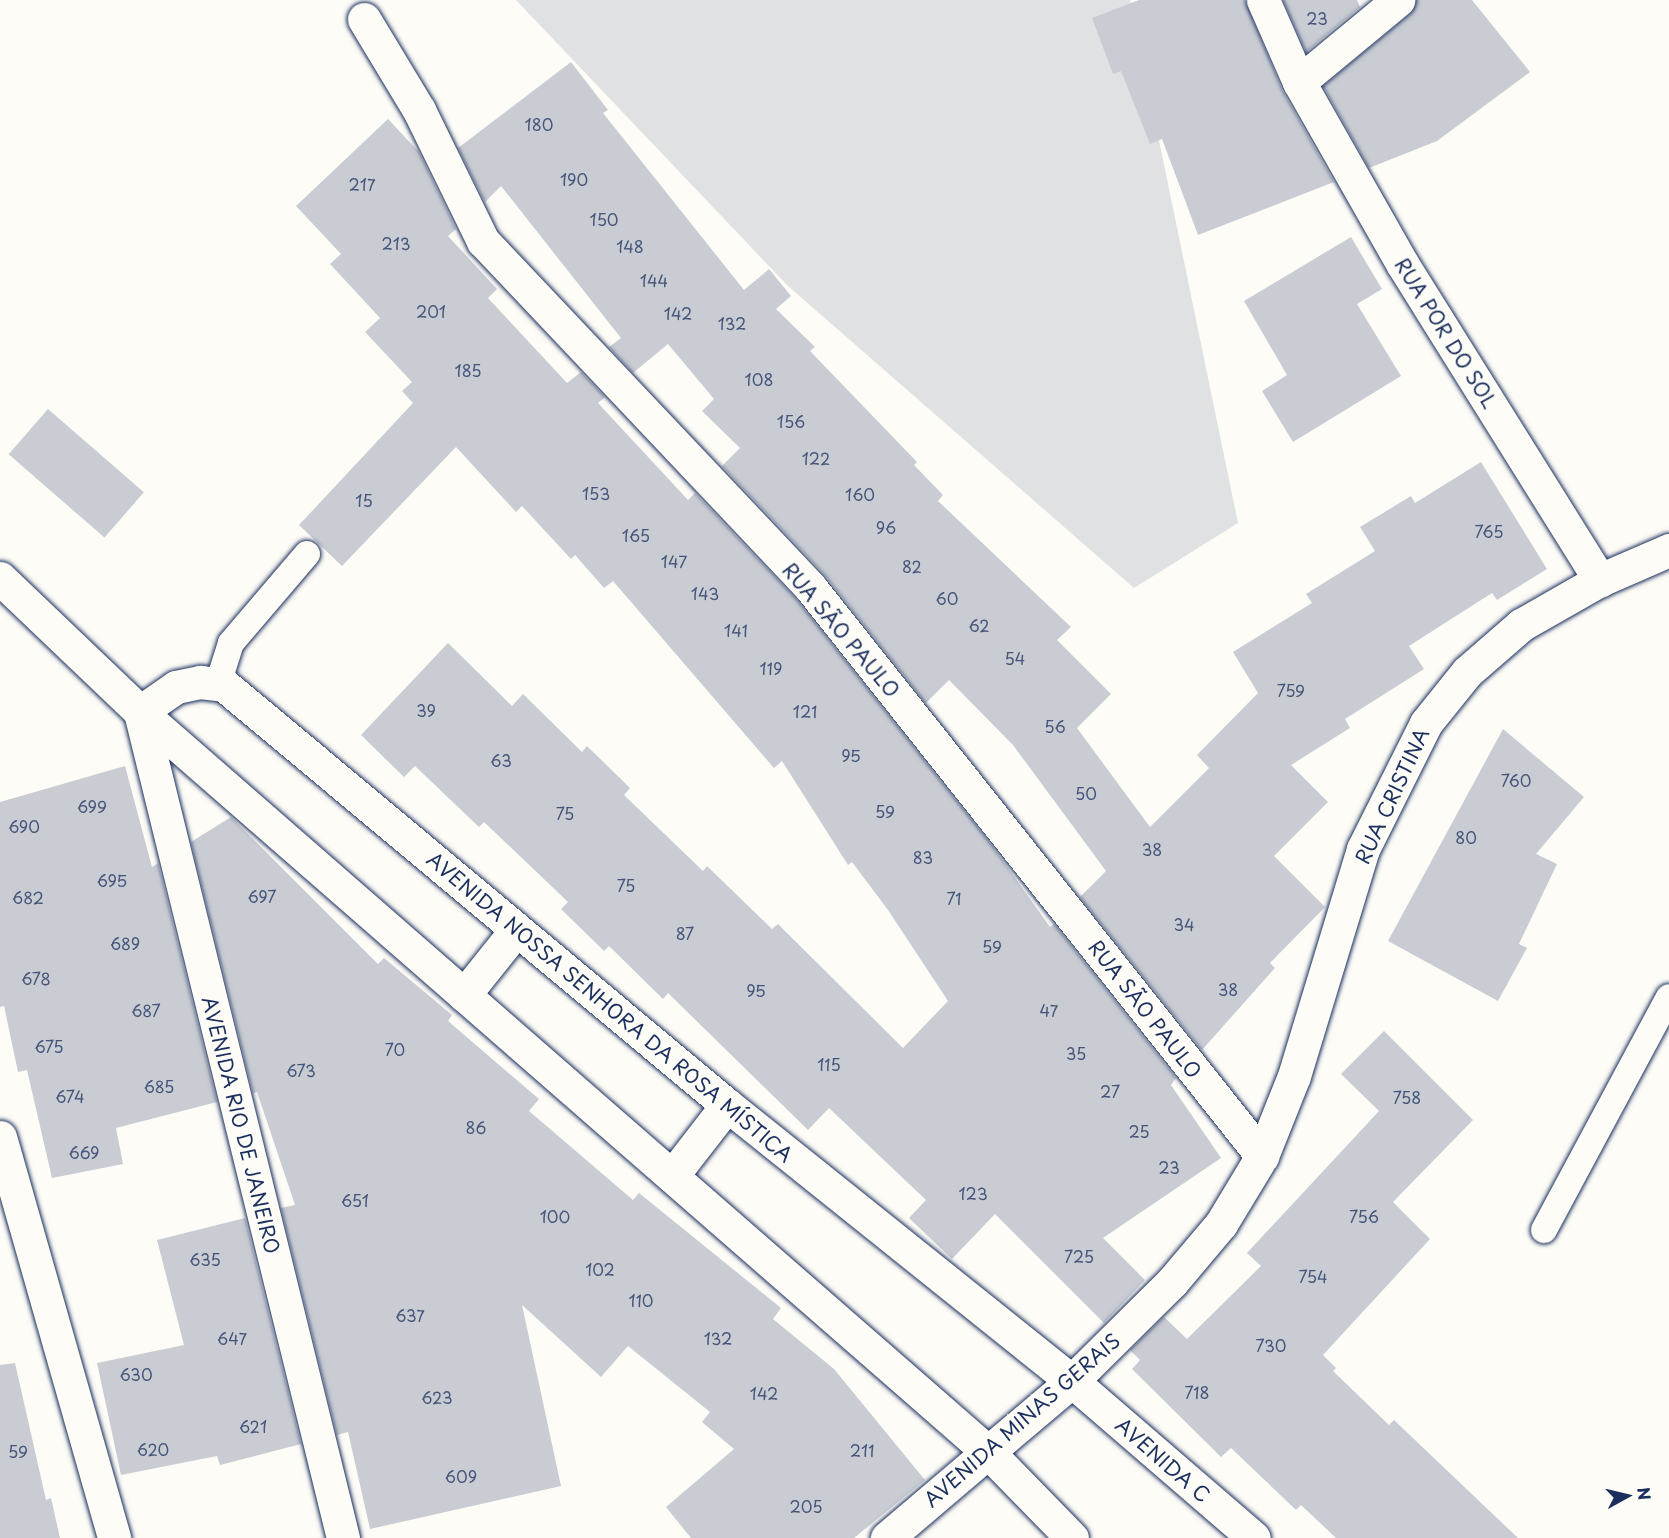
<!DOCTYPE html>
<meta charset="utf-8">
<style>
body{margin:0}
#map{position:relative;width:1669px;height:1538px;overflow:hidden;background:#fdfcf7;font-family:"Playpen Sans",sans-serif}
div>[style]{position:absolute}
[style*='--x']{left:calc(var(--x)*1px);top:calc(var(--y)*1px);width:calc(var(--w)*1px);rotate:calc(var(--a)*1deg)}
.green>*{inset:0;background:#e0e1e3}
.building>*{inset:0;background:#c9ccd3;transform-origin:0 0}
.roads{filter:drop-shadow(0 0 2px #1b2f5e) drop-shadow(0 0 2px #1b2f5e)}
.service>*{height:26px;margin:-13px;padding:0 13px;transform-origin:13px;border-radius:13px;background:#fdfcf7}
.minor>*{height:33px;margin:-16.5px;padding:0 16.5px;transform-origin:16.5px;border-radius:16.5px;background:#fdfcf7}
.secondary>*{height:33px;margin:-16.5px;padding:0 16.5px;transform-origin:16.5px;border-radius:16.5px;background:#fdfcf7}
span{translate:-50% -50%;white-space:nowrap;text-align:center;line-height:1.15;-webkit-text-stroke:6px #fdfcf7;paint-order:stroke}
.number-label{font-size:16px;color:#46567b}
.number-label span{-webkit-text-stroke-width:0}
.street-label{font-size:20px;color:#1b2f5e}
.north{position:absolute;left:1597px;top:1466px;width:60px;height:60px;-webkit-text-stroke:4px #fdfcf7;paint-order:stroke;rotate:82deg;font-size:16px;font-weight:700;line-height:24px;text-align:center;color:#1b2f5e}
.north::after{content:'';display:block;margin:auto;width:21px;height:27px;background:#1b2f5e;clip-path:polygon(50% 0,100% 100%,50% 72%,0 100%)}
</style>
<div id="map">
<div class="green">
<i style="clip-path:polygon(516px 0,1130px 0,1238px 523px,1134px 588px,788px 286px)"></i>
</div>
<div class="building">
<i style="clip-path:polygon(1139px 0,1245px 0,1282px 90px,1334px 182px,1198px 235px,1162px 139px,1150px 144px,1121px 71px,1113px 74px,1092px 18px)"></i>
<i style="clip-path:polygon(1283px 0,1357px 0,1360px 7px,1306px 52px)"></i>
<i style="clip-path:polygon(1416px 0,1472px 0,1530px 72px,1437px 141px,1369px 168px,1323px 86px,1410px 14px)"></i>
<i style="clip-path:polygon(571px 62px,608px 110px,603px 113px,744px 290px,769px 269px,791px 296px,776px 309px,815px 347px,810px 351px,917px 462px,914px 465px,943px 495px,938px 501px,1071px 627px,1057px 640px,1111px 694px,1077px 728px,1150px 827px,1209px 768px,1197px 755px,1258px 693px,1233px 652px,1312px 603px,1306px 594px,1375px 551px,1360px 527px,1411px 496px,1415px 503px,1481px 462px,1547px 569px,1497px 600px,1492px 593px,1409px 646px,1424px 669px,1345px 719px,1350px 728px,1291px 765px,1328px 802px,1274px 856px,1325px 907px,1270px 963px,1275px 968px,1202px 1050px,1080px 897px,1106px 871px,1013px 745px,949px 680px,926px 703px,825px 575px,722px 466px,740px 448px,702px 411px,714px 399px,668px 344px,633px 373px,609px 347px,621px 338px,501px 186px,485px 202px,458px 148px)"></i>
<i style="clip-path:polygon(388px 119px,419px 152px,456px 229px,448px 236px,497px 289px,488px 298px,567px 383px,581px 372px,605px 397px,598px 403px,688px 500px,695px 493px,796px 599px,993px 847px,1050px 927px,1054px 924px,1176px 1078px,1171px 1085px,1221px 1158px,1103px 1238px,1145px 1280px,1104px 1323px,995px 1214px,952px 1259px,909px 1218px,926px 1200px,829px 1108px,808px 1130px,668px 993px,663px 999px,609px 946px,604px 951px,561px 909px,568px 902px,484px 822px,479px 827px,415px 766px,404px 777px,361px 735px,448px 643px,512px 706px,523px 694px,582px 752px,587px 746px,630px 788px,624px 795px,703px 871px,707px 866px,772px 929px,778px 924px,903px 1048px,948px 1001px,888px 910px,852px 862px,848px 865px,782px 761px,774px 768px,613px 581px,604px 588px,575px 555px,571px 559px,522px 506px,516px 512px,456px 447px,342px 566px,299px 525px,413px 403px,402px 391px,412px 382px,365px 332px,380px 318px,330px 264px,341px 254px,296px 206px)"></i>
<i style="clip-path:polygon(1351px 237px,1382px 289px,1357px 304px,1401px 376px,1293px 442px,1262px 391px,1287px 375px,1244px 301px)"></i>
<i style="left:48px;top:409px;width:127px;height:60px;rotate:41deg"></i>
<i style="clip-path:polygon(1503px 729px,1584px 797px,1536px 854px,1557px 864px,1519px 944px,1527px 948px,1498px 1001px,1388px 941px)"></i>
<i style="clip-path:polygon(125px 766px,152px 867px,158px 863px,217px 1102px,116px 1128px,123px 1164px,52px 1178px,27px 1070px,18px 1072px,4px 1006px,0 1007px,0 802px)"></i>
<i style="clip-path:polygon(231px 817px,378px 964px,384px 958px,452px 1015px,448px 1021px,539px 1099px,529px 1111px,633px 1200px,639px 1193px,781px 1308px,773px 1319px,834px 1369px,925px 1480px,854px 1538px,691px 1538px,666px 1507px,734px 1449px,702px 1422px,710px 1412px,628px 1346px,601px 1377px,522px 1305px,561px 1486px,370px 1529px,348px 1432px,337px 1435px,281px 1208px,295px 1205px,257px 1092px,253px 1093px,191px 842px)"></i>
<i style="clip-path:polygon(1384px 1031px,1473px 1120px,1393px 1202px,1430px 1239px,1323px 1355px,1336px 1368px,1333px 1371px,1389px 1425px,1394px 1420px,1518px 1538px,1336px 1538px,1301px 1505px,1296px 1510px,1231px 1448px,1221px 1457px,1132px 1369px,1140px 1360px,1130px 1350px,1164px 1317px,1187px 1339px,1261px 1266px,1247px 1253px,1379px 1111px,1341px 1074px)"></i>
<i style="clip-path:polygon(245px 1218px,301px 1444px,220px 1465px,217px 1456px,121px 1475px,97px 1363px,184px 1345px,157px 1240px)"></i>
<i style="clip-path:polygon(15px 1363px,46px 1500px,51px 1498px,60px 1538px,0 1538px,0 1365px)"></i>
</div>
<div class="roads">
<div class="service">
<i style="--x:218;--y:684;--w:43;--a:-72.4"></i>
<i style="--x:231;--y:643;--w:117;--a:-49.5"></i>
<i style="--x:1544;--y:1230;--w:264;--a:-61.8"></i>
</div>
<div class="minor">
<i style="--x:1263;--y:0;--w:90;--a:66.3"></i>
<i style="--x:1299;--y:82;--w:210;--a:60.4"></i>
<i style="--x:1403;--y:265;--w:372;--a:58"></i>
<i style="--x:364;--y:19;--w:106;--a:58.9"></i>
<i style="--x:419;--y:110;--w:146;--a:64"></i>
<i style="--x:483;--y:241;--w:476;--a:46.6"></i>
<i style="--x:810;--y:587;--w:727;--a:51.54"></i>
<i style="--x:1299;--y:82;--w:129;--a:-39.6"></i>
<i style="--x:0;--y:578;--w:194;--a:43.7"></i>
<i style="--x:140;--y:712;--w:1125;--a:41.11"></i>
<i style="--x:988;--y:1452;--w:133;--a:139.6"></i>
<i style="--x:464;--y:995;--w:83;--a:-51.3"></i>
<i style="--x:0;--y:1137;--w:417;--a:74.1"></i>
<i style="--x:672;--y:1176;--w:90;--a:-52.2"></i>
<i style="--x:343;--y:1538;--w:851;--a:-103.81"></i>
<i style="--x:140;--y:712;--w:44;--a:-34.8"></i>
<i style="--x:176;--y:687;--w:25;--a:-12"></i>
<i style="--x:200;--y:682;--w:24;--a:7"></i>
<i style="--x:224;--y:685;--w:655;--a:39.86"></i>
<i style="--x:727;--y:1105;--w:442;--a:38.7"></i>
</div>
<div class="secondary">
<i style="--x:1072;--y:1381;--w:240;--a:40.8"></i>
<i style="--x:1072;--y:1538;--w:120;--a:-134.3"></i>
<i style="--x:988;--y:1452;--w:110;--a:-40.2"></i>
<i style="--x:1072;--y:1381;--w:141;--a:-44.7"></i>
<i style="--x:1172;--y:1282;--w:76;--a:-49.8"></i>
<i style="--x:1221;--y:1224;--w:79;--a:-58.9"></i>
<i style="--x:1262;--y:1156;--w:86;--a:-68.2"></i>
<i style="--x:1294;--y:1076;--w:237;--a:-73.1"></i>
<i style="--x:1363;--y:849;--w:141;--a:-63.4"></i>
<i style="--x:1426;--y:723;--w:65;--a:-51.2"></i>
<i style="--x:1467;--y:672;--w:72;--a:-41"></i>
<i style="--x:1521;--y:625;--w:91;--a:-29.7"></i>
<i style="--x:1600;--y:580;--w:75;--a:-23.5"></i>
</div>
</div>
<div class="number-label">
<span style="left:1317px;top:18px">23</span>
<span style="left:539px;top:124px">180</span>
<span style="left:574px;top:179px">190</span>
<span style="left:362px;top:184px">217</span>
<span style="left:604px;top:219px">150</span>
<span style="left:396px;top:243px">213</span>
<span style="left:630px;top:246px">148</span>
<span style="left:654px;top:280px">144</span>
<span style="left:431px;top:311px">201</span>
<span style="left:678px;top:313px">142</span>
<span style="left:732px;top:323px">132</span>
<span style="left:468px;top:370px">185</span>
<span style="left:759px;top:379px">108</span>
<span style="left:791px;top:421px">156</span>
<span style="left:816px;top:458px">122</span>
<span style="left:596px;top:493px">153</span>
<span style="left:860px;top:494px">160</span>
<span style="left:364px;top:500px">15</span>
<span style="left:886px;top:527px">96</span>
<span style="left:1489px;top:531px">765</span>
<span style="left:636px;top:535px">165</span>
<span style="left:674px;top:561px">147</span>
<span style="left:912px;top:566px">82</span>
<span style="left:705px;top:593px">143</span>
<span style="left:947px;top:598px">60</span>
<span style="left:979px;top:625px">62</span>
<span style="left:736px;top:630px">141</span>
<span style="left:1015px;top:658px">54</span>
<span style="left:771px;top:668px">119</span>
<span style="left:1291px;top:690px">759</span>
<span style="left:426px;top:710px">39</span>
<span style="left:805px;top:711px">121</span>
<span style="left:1055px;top:726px">56</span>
<span style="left:851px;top:755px">95</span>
<span style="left:501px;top:760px">63</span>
<span style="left:1516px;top:780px">760</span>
<span style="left:1086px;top:793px">50</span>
<span style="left:92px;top:806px">699</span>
<span style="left:885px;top:811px">59</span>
<span style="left:565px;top:813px">75</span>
<span style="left:24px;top:826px">690</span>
<span style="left:1466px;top:837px">80</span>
<span style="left:1152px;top:849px">38</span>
<span style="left:923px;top:857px">83</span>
<span style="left:112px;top:880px">695</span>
<span style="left:626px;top:885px">75</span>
<span style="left:262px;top:896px">697</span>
<span style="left:28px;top:897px">682</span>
<span style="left:954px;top:898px">71</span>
<span style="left:1184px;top:924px">34</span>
<span style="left:685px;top:933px">87</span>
<span style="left:125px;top:943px">689</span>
<span style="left:992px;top:946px">59</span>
<span style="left:36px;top:978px">678</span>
<span style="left:1228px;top:989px">38</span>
<span style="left:756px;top:990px">95</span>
<span style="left:146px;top:1010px">687</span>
<span style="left:1049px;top:1010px">47</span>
<span style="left:49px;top:1046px">675</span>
<span style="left:395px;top:1049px">70</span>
<span style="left:1076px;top:1053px">35</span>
<span style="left:829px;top:1064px">115</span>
<span style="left:301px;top:1070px">673</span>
<span style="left:159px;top:1086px">685</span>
<span style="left:1110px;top:1091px">27</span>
<span style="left:70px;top:1096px">674</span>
<span style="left:1407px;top:1097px">758</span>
<span style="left:476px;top:1127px">86</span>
<span style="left:1139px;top:1131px">25</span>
<span style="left:84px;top:1152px">669</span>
<span style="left:1169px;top:1167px">23</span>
<span style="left:973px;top:1193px">123</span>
<span style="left:355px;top:1200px">651</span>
<span style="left:555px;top:1216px">100</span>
<span style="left:1364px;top:1216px">756</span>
<span style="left:1079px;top:1256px">725</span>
<span style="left:205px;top:1259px">635</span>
<span style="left:600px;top:1269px">102</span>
<span style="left:1313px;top:1276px">754</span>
<span style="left:641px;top:1300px">110</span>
<span style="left:410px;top:1315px">637</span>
<span style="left:232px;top:1338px">647</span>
<span style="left:718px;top:1338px">132</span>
<span style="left:1271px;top:1345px">730</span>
<span style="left:136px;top:1374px">630</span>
<span style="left:1197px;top:1392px">718</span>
<span style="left:764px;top:1393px">142</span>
<span style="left:437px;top:1397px">623</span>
<span style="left:253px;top:1426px">621</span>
<span style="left:153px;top:1449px">620</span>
<span style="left:862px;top:1450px">211</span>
<span style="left:18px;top:1451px">59</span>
<span style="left:461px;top:1476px">609</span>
<span style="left:806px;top:1506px">205</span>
</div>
<div class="street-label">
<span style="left:1446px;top:333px;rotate:58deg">RUA POR DO SOL</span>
<span style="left:841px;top:630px;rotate:50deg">RUA SÃO PAULO</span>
<span style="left:1392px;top:796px;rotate:-65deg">RUA CRISTINA</span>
<span style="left:610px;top:1007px;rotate:40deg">AVENIDA NOSSA SENHORA DA ROSA MÍSTICA</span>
<span style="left:1145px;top:1009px;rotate:52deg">RUA SÃO PAULO</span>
<span style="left:241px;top:1125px;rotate:76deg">AVENIDA RIO DE JANEIRO</span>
<span style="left:1022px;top:1420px;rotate:-41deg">AVENIDA MINAS GERAIS</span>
<span style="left:1163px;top:1460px;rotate:41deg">AVENIDA C</span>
</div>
<div class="north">N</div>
</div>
